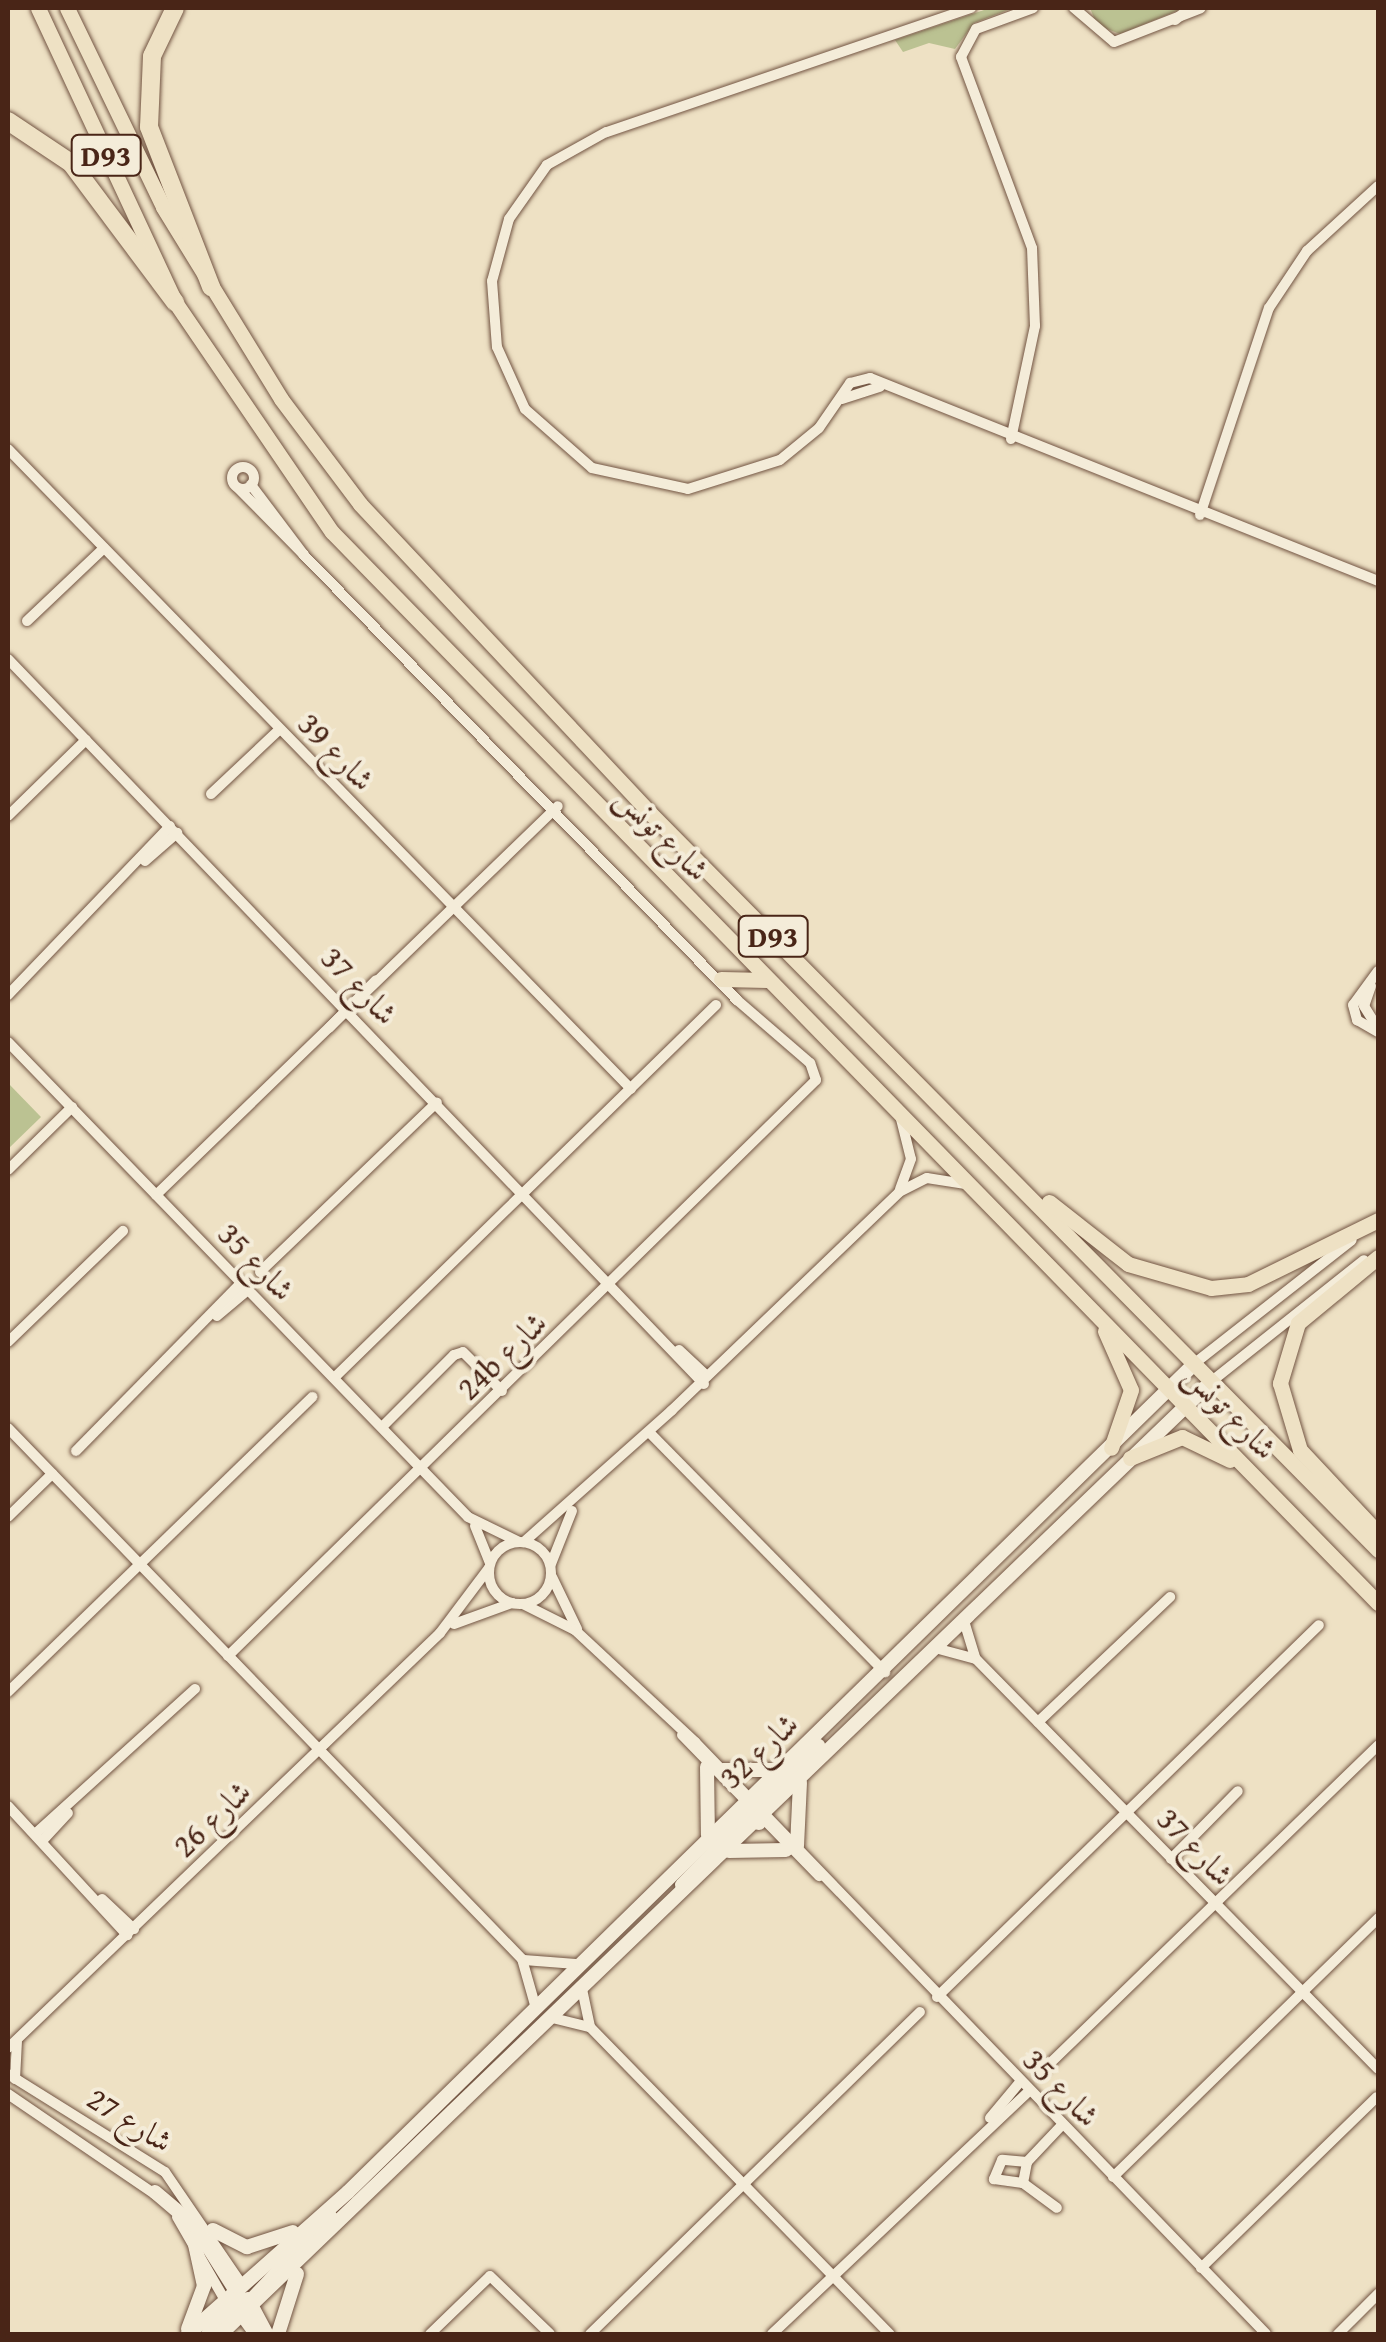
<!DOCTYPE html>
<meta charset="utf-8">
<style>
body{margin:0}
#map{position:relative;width:1386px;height:2342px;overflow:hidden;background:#eee1c4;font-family:"Gentium Book Plus",Amiri,serif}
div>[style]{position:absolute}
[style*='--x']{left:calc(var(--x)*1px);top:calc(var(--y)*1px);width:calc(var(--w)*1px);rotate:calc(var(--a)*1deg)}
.green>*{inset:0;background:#bbc292}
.roads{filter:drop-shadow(0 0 2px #725442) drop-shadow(0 0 2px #725442)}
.street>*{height:10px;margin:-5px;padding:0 5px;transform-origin:5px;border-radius:5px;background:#f4ecd9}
.street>.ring{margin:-5px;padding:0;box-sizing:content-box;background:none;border:10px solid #f4ecd9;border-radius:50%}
.secondary>*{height:14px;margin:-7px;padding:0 7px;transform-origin:7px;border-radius:7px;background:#f4ecd9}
.primary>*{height:15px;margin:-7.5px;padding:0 7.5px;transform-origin:7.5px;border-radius:7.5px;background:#eee1c4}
.highway>*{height:18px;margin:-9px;padding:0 9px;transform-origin:9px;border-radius:9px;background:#eee1c4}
span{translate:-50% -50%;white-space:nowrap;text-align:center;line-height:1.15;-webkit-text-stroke:8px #f4ecd9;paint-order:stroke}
.shield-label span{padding:2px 8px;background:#f4ecd9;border:2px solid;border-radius:8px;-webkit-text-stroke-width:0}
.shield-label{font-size:30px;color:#492517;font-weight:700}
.street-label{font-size:32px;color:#492517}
.frame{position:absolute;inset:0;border:10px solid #492517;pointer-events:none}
</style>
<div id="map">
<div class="green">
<i style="clip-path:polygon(990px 8px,1008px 10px,974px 23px,955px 49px,929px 43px,903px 52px,895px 40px)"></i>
<i style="clip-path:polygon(1090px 8px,1184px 8px,1120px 34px,1097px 25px)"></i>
<i style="clip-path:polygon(8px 1083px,41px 1117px,8px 1149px)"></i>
</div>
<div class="roads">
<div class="street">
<i style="--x:971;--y:8;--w:385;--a:161.2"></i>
<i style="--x:606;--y:132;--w:68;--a:150.8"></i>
<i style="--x:547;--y:165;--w:66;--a:125.1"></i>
<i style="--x:509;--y:219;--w:64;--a:105.3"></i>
<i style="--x:492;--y:281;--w:66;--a:85.7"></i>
<i style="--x:497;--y:347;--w:68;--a:65.7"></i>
<i style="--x:525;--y:409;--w:89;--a:41.4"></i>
<i style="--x:592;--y:468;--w:98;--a:12.3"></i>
<i style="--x:688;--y:489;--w:96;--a:-17.5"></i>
<i style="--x:780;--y:460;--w:50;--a:-39.4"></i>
<i style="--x:819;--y:428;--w:55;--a:-55.4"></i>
<i style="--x:850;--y:383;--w:21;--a:-14"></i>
<i style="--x:870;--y:378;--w:547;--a:21.78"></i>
<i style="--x:1074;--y:8;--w:52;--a:40.4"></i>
<i style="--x:1114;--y:42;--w:93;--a:-21.3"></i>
<i style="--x:1175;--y:20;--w:19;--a:-39"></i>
<i style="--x:842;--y:399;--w:40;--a:-18"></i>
<i style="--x:1011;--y:439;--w:116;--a:-78"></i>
<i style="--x:1035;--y:326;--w:78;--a:-92.2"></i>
<i style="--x:1032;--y:248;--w:204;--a:-110.4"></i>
<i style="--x:961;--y:57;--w:32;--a:-62"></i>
<i style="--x:976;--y:29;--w:61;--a:-20.2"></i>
<i style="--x:8;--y:449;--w:893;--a:45.77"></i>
<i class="ring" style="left:232px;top:467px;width:12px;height:12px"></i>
<i style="--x:238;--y:488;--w:94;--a:45.4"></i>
<i style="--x:1200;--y:515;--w:218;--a:-71.6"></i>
<i style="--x:1269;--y:308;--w:69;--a:-56.3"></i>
<i style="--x:1307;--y:251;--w:96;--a:-42.5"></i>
<i style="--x:27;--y:621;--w:106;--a:-43.5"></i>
<i style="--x:8;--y:659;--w:1005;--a:46.17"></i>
<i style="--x:211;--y:794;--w:93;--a:-43.3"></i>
<i style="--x:8;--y:816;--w:109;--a:-44.3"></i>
<i style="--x:145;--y:861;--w:43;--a:-41.2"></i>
<i style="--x:1378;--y:971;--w:42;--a:126.3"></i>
<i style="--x:1353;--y:1005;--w:16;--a:75"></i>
<i style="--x:1357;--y:1020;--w:24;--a:30"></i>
<i style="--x:1371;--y:986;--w:21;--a:109"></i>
<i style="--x:1364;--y:1006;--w:26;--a:58"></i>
<i style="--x:8;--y:995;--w:234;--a:-46.2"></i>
<i style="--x:329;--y:1028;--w:67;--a:-45.6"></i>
<i style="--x:8;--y:1042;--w:661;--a:45.92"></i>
<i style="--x:468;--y:1517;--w:57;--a:26.1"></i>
<i style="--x:900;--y:1115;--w:45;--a:76"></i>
<i style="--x:911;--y:1159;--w:32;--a:110"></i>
<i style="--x:8;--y:1170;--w:90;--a:-44.5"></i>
<i style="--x:156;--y:1195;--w:559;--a:-44.06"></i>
<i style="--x:260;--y:1272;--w:245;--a:-43.8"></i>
<i style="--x:217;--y:1316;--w:40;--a:-40"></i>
<i style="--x:8;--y:1342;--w:160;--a:-44"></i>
<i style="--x:679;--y:1350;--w:38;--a:43"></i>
<i style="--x:1195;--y:1363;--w:199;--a:-38.1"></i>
<i style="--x:334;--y:1378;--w:534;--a:-44.32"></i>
<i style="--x:1212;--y:1381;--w:194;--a:-38.5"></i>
<i style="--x:671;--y:1411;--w:316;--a:-43.8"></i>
<i style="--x:899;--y:1192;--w:31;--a:-27"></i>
<i style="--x:927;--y:1178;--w:39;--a:9"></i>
<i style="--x:382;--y:1427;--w:102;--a:-45"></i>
<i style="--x:454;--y:1355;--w:9;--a:-18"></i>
<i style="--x:463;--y:1352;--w:55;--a:45"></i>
<i style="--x:8;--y:1428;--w:739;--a:45.93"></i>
<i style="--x:522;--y:1959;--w:48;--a:74.2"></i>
<i style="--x:649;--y:1432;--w:337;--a:45.5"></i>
<i style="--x:76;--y:1451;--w:235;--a:-45.5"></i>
<i style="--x:8;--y:1517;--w:62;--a:-44.3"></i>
<i style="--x:475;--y:1526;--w:40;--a:68"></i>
<i style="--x:524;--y:1542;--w:198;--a:-41.7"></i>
<i class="ring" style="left:489px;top:1542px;width:52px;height:52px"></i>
<i style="--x:551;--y:1564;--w:57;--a:-68.4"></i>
<i style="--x:552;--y:1577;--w:58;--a:64.3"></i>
<i style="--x:523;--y:1604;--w:58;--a:26.6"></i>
<i style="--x:575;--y:1630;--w:164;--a:43"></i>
<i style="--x:695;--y:1742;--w:822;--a:46.03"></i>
<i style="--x:964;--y:1621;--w:39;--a:73"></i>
<i style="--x:454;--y:1624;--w:62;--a:-19.9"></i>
<i style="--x:935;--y:1648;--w:42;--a:15"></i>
<i style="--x:976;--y:1659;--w:574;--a:45.56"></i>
<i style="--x:228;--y:1656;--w:823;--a:-44.41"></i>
<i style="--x:816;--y:1080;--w:18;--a:-109"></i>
<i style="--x:810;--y:1063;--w:96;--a:-139.2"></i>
<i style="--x:737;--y:1000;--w:621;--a:-134.22"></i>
<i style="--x:304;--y:555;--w:88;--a:-127.1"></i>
<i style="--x:8;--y:1692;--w:424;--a:-44.1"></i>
<i style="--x:1038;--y:1722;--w:182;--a:-43.4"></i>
<i style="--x:682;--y:1735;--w:197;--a:45.8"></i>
<i style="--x:8;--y:1806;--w:176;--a:47.3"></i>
<i style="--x:35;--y:1834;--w:216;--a:-42.2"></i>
<i style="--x:42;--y:1841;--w:38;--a:-47"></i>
<i style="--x:1171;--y:1859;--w:95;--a:-45.4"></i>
<i style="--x:102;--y:1899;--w:44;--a:43.2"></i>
<i style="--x:524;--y:1960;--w:52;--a:4.4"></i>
<i style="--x:582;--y:1989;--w:39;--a:78"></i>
<i style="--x:590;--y:2027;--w:429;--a:45.7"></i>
<i style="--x:937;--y:1997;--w:533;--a:-44.24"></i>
<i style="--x:553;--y:2018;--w:37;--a:14"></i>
<i style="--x:8;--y:2048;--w:599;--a:-43.85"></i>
<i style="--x:440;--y:1633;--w:81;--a:-53"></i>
<i style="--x:8;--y:2074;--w:185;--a:32"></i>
<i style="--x:165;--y:2172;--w:137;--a:55.7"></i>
<i style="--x:1039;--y:2074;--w:472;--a:-44.1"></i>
<i style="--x:15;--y:2079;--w:37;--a:-87"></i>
<i style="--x:8;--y:2094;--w:183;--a:34.3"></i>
<i style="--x:990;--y:2118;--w:47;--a:-50.2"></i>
<i style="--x:1027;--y:2162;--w:25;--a:-175"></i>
<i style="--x:1002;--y:2160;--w:21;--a:113"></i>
<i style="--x:994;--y:2179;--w:29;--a:8"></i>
<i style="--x:1023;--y:2183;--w:42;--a:36.3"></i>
<i style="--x:1113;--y:2177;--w:371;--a:-44.3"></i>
<i style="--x:1023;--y:2183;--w:21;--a:-79"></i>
<i style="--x:1027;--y:2162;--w:50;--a:-46.6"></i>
<i style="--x:177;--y:2217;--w:96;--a:60"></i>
<i style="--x:1201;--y:2268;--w:245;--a:-44.2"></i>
<i style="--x:430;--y:2334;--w:83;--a:-44"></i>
<i style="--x:490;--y:2276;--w:83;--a:44"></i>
<i style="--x:590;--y:2334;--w:461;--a:-44.3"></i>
<i style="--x:772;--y:2334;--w:354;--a:-43.4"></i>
<i style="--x:1338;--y:2334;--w:57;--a:-45"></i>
</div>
<div class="secondary">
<i style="--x:707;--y:1767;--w:68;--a:89.2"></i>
<i style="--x:723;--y:1770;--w:51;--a:0"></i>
<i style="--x:759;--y:1823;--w:21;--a:-87"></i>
<i style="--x:760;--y:1802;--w:81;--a:-44"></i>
<i style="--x:797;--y:1846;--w:63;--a:-87.3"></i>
<i style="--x:729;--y:1851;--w:57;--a:-1"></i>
<i style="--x:682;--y:1885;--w:89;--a:-45.9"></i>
<i style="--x:744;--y:1821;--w:23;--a:-75"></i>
<i style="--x:155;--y:2192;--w:52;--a:40.4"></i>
<i style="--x:195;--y:2226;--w:83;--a:57.8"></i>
<i style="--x:213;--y:2230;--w:38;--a:27"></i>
<i style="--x:247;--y:2247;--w:48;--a:-18.1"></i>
<i style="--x:248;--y:2299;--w:40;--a:62"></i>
<i style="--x:238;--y:2309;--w:31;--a:54"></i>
<i style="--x:236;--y:2316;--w:137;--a:-46.5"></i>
<i style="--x:188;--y:2329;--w:46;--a:-69.6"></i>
<i style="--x:204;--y:2286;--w:47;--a:-102.3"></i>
<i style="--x:188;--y:2334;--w:214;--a:-41.6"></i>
<i style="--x:348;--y:2192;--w:1185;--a:-44.38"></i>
<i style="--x:208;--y:2334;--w:45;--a:-50.4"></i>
<i style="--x:221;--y:2334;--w:1375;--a:-43.88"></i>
<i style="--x:278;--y:2334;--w:63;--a:-72.4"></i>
</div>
<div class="primary">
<i style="--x:38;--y:8;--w:324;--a:65"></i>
<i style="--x:175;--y:302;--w:278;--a:55.7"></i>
<i style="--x:332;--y:532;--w:1497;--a:45.68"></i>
<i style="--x:67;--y:8;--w:221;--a:64.2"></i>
<i style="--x:163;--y:207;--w:225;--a:58.4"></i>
<i style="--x:281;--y:399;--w:131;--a:53"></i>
<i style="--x:360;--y:504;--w:424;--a:46.8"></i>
<i style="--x:650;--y:813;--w:1036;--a:45.35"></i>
<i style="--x:721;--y:979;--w:46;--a:1.2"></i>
<i style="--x:1049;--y:1202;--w:100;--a:38.1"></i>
<i style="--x:1128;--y:1264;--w:86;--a:16.1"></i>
<i style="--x:1211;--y:1288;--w:37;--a:-6"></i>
<i style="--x:1248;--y:1284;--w:145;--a:-26.2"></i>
<i style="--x:1378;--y:1257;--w:104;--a:140.5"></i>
<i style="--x:1298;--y:1323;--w:63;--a:106.7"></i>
<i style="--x:1280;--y:1383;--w:70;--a:73.4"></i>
<i style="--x:1300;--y:1450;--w:114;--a:46.8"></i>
<i style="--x:1105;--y:1331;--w:64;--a:66.2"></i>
<i style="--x:1131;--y:1390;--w:61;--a:109"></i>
<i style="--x:1130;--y:1458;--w:56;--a:-22"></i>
<i style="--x:1182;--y:1437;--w:53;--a:25.6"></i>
</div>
<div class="highway">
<i style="--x:175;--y:8;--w:53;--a:115.6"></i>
<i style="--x:152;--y:56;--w:71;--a:92.4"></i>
<i style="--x:149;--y:127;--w:172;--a:68.8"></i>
<i style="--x:8;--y:121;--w:76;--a:33.7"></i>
<i style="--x:71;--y:163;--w:174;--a:53.2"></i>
</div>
</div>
<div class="shield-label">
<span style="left:106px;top:155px">D93</span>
<span style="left:773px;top:936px">D93</span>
</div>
<div class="street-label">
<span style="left:336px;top:752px;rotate:46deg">شارع 39</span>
<span style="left:662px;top:834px;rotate:45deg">شارع تونس</span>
<span style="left:359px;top:986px;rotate:46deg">شارع 37</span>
<span style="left:256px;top:1262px;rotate:46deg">شارع 35</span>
<span style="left:502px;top:1356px;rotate:-44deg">24b شارع</span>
<span style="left:1230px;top:1412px;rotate:46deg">شارع تونس</span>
<span style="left:759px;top:1751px;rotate:-43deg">شارع 32</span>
<span style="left:212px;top:1819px;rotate:-44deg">شارع 26</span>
<span style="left:1195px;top:1847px;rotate:46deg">شارع 37</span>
<span style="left:1061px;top:2088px;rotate:46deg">شارع 35</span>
<span style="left:130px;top:2120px;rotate:32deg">شارع 27</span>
</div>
<div class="frame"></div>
</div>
